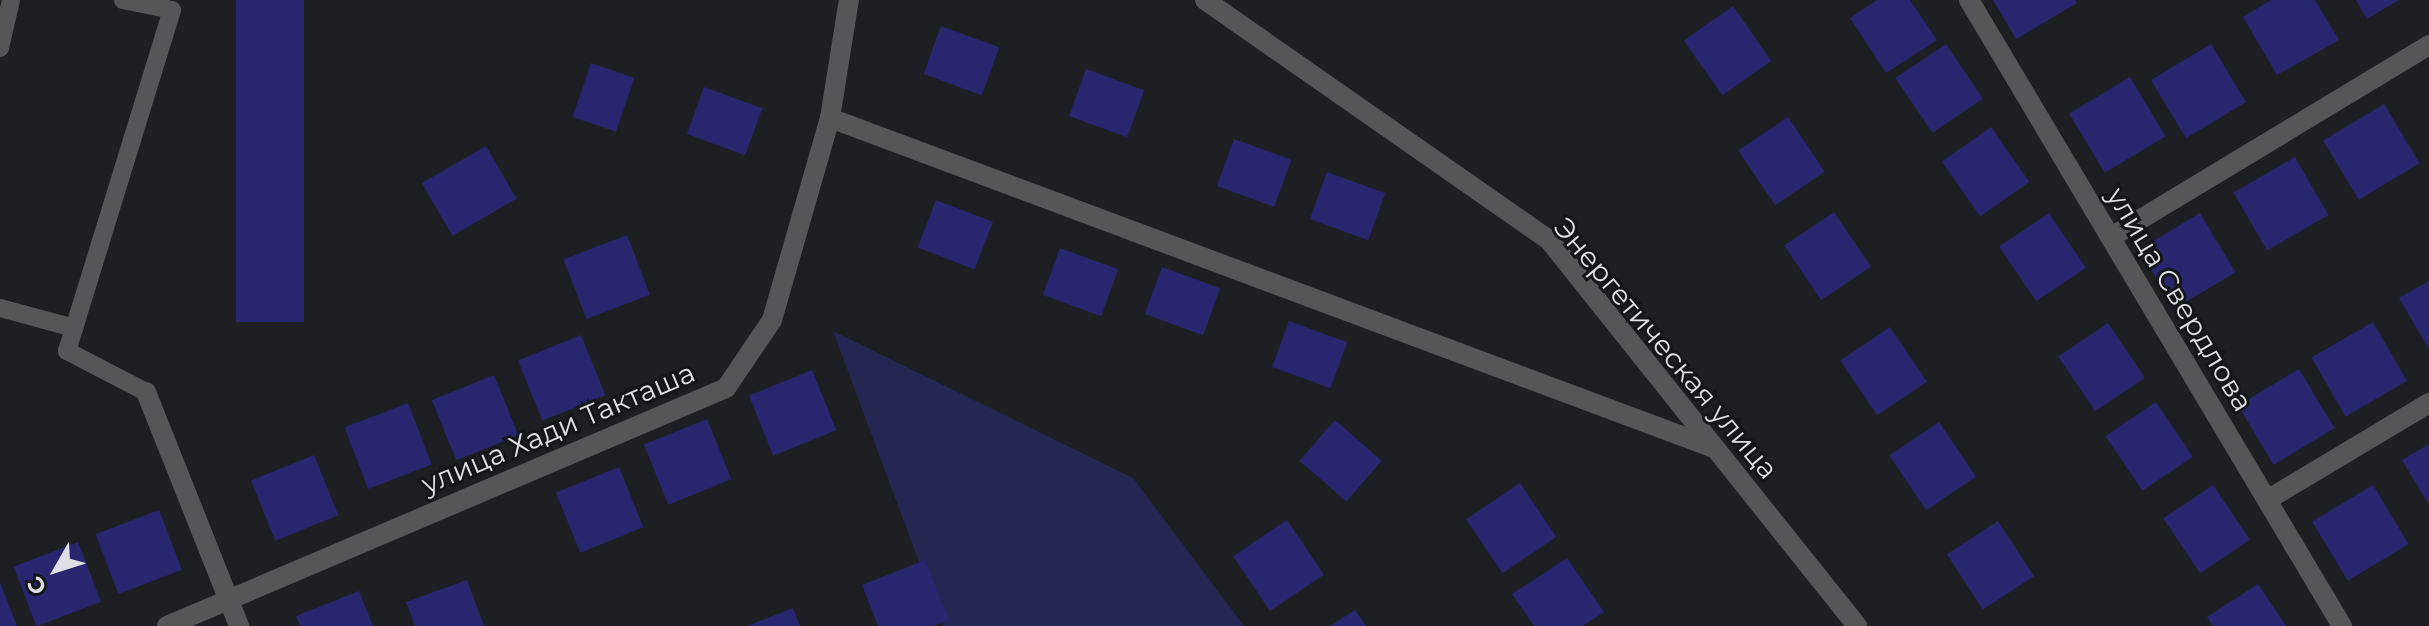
<!DOCTYPE html>
<meta charset="utf-8">
<style>
body{margin:0}
#map{position:relative;width:2429px;height:626px;overflow:hidden;background:#1e1f23;font-family:Montserrat,sans-serif}
div>[style]{position:absolute}
[style*='--x']{left:calc(var(--x)*1px);top:calc(var(--y)*1px);width:calc(var(--w)*1px);rotate:calc(var(--a)*1deg)}
.green>*{inset:0;background:#242752}
.building>*{inset:0;background:#27266f;transform-origin:0 0}
.service>*{height:18px;margin:-9px;padding:0 9px;transform-origin:9px;border-radius:9px;background:#565659}
.minor>*{height:20px;margin:-10px;padding:0 10px;transform-origin:10px;border-radius:10px;background:#565659}
span{translate:-50% -50%;white-space:nowrap;text-align:center;line-height:1.15;-webkit-text-stroke:6px #15161a;paint-order:stroke}
.street-label{font-size:28px;color:#dedfe2}
.north{position:absolute;left:16px;top:530px;width:80px;height:80px;-webkit-text-stroke:6px #15161a;paint-order:stroke;rotate:231deg;font-size:22px;font-weight:700;line-height:32px;text-align:center;color:#dedfe2}
.north::after{content:'';display:block;margin:auto;width:28px;height:36px;background:#dedfe2;clip-path:polygon(50% 0,100% 100%,50% 72%,0 100%)}
</style>
<div id="map">
<div class="green">
<i style="clip-path:polygon(833px 331px,1133px 478px,1244px 626px,943px 626px)"></i>
</div>
<div class="building">
<i style="left:236px;top:0;width:68px;height:322px"></i>
<i style="clip-path:polygon(1877px 0,1910px 0,1937px 40px,1886px 73px,1850px 18px)"></i>
<i style="clip-path:polygon(1993px 0,2075px 0,2077px 3px,2016px 39px)"></i>
<i style="clip-path:polygon(2271px 0,2315px 0,2339px 40px,2277px 75px,2243px 17px)"></i>
<i style="clip-path:polygon(2356px 0,2399px 0,2367px 19px)"></i>
<i style="left:1733px;top:6px;width:67px;height:60px;rotate:55deg"></i>
<i style="left:941px;top:26px;width:62px;height:51px;rotate:20deg"></i>
<i style="left:1946px;top:44px;width:66px;height:61px;rotate:56deg"></i>
<i style="left:2211px;top:44px;width:68px;height:70px;rotate:59deg"></i>
<i style="left:591px;top:63px;width:46px;height:57px;rotate:19deg"></i>
<i style="left:1086px;top:69px;width:62px;height:50px;rotate:20deg"></i>
<i style="left:2130px;top:77px;width:69px;height:71px;rotate:59deg"></i>
<i style="left:704px;top:87px;width:62px;height:50px;rotate:20deg"></i>
<i style="left:2384px;top:104px;width:69px;height:71px;rotate:59deg"></i>
<i style="left:1788px;top:117px;width:66px;height:60px;rotate:56deg"></i>
<i style="left:1991px;top:127px;width:67px;height:60px;rotate:55deg"></i>
<i style="left:1234px;top:139px;width:61px;height:50px;rotate:20deg"></i>
<i style="left:486px;top:146px;width:61px;height:74px;rotate:60deg"></i>
<i style="left:2295px;top:157px;width:67px;height:71px;rotate:60deg"></i>
<i style="left:1327px;top:172px;width:62px;height:50px;rotate:20deg"></i>
<i style="left:936px;top:200px;width:61px;height:51px;rotate:21deg"></i>
<i style="left:1834px;top:212px;width:66px;height:60px;rotate:56deg"></i>
<i style="left:2049px;top:213px;width:66px;height:60px;rotate:56deg"></i>
<i style="left:2200px;top:213px;width:69px;height:71px;rotate:59deg"></i>
<i style="left:627px;top:235px;width:64px;height:68px;rotate:69deg"></i>
<i style="left:1060px;top:248px;width:62px;height:50px;rotate:20deg"></i>
<i style="left:1162px;top:267px;width:62px;height:50px;rotate:20deg"></i>
<i style="clip-path:polygon(2429px 281px,2429px 349px,2399px 298px)"></i>
<i style="left:1289px;top:321px;width:62px;height:49px;rotate:20deg"></i>
<i style="left:2373px;top:322px;width:68px;height:71px;rotate:60deg"></i>
<i style="left:2108px;top:323px;width:66px;height:60px;rotate:56deg"></i>
<i style="left:1890px;top:327px;width:66px;height:60px;rotate:56deg"></i>
<i style="left:581px;top:335px;width:65px;height:68px;rotate:68deg"></i>
<i style="left:2299px;top:369px;width:69px;height:71px;rotate:59deg"></i>
<i style="left:812px;top:370px;width:65px;height:68px;rotate:68deg"></i>
<i style="left:494px;top:375px;width:65px;height:67px;rotate:68deg"></i>
<i style="left:2156px;top:402px;width:66px;height:61px;rotate:56deg"></i>
<i style="left:408px;top:403px;width:66px;height:68px;rotate:69deg"></i>
<i style="left:707px;top:419px;width:65px;height:68px;rotate:68deg"></i>
<i style="left:1335px;top:420px;width:62px;height:54px;rotate:41deg"></i>
<i style="left:1939px;top:422px;width:66px;height:60px;rotate:56deg"></i>
<i style="clip-path:polygon(2429px 444px,2429px 505px,2402px 460px)"></i>
<i style="left:314px;top:455px;width:65px;height:68px;rotate:68deg"></i>
<i style="left:619px;top:467px;width:65px;height:68px;rotate:68deg"></i>
<i style="left:1520px;top:483px;width:65px;height:65px;rotate:56deg"></i>
<i style="left:2213px;top:485px;width:66px;height:60px;rotate:56deg"></i>
<i style="left:2373px;top:485px;width:69px;height:71px;rotate:59deg"></i>
<i style="left:159px;top:510px;width:64px;height:68px;rotate:69deg"></i>
<i style="left:1287px;top:520px;width:66px;height:65px;rotate:56deg"></i>
<i style="left:1998px;top:521px;width:66px;height:61px;rotate:57deg"></i>
<i style="left:78px;top:542px;width:64px;height:69px;rotate:69deg"></i>
<i style="clip-path:polygon(1567px 558px,1604px 612px,1583px 626px,1534px 626px,1512px 594px)"></i>
<i style="clip-path:polygon(925px 560px,949px 620px,934px 626px,878px 626px,862px 585px)"></i>
<i style="clip-path:polygon(467px 580px,484px 626px,415px 626px,406px 602px)"></i>
<i style="clip-path:polygon(0 582px,17px 626px,0 626px)"></i>
<i style="clip-path:polygon(2258px 584px,2286px 626px,2213px 626px,2207px 617px)"></i>
<i style="clip-path:polygon(359px 591px,373px 626px,300px 626px,296px 616px)"></i>
<i style="clip-path:polygon(793px 608px,800px 626px,747px 626px)"></i>
<i style="clip-path:polygon(1355px 610px,1366px 626px,1330px 626px)"></i>
</div>
<div class="service">
<i style="--x:123;--y:0;--w:50;--a:11.5"></i>
<i style="--x:172;--y:10;--w:357;--a:107.1"></i>
<i style="--x:67;--y:351;--w:89;--a:27.4"></i>
<i style="--x:0;--y:48;--w:49;--a:-77.1"></i>
<i style="--x:0;--y:308;--w:77;--a:15.1"></i>
</div>
<div class="minor">
<i style="--x:1205;--y:0;--w:419;--a:34.9"></i>
<i style="--x:1549;--y:240;--w:494;--a:51.4"></i>
<i style="--x:1969;--y:0;--w:729;--a:59.21"></i>
<i style="--x:830;--y:118;--w:944;--a:20.47"></i>
<i style="--x:2111;--y:237;--w:371;--a:-31.1"></i>
<i style="--x:146;--y:392;--w:252;--a:68.3"></i>
<i style="--x:2267;--y:500;--w:189;--a:-30.9"></i>
<i style="--x:167;--y:626;--w:608;--a:-23.06"></i>
<i style="--x:726;--y:388;--w:82;--a:-55.9"></i>
<i style="--x:772;--y:320;--w:210;--a:-74"></i>
<i style="--x:830;--y:118;--w:120;--a:-80.9"></i>
</div>
<div class="street-label">
<span style="left:2180px;top:299px;rotate:59deg">улица Свердлова</span>
<span style="left:1666px;top:348px;rotate:50deg">Энергетическая улица</span>
<span style="left:558px;top:428px;rotate:-23deg">улица Хади Такташа</span>
</div>
<div class="north">С</div>
</div>
